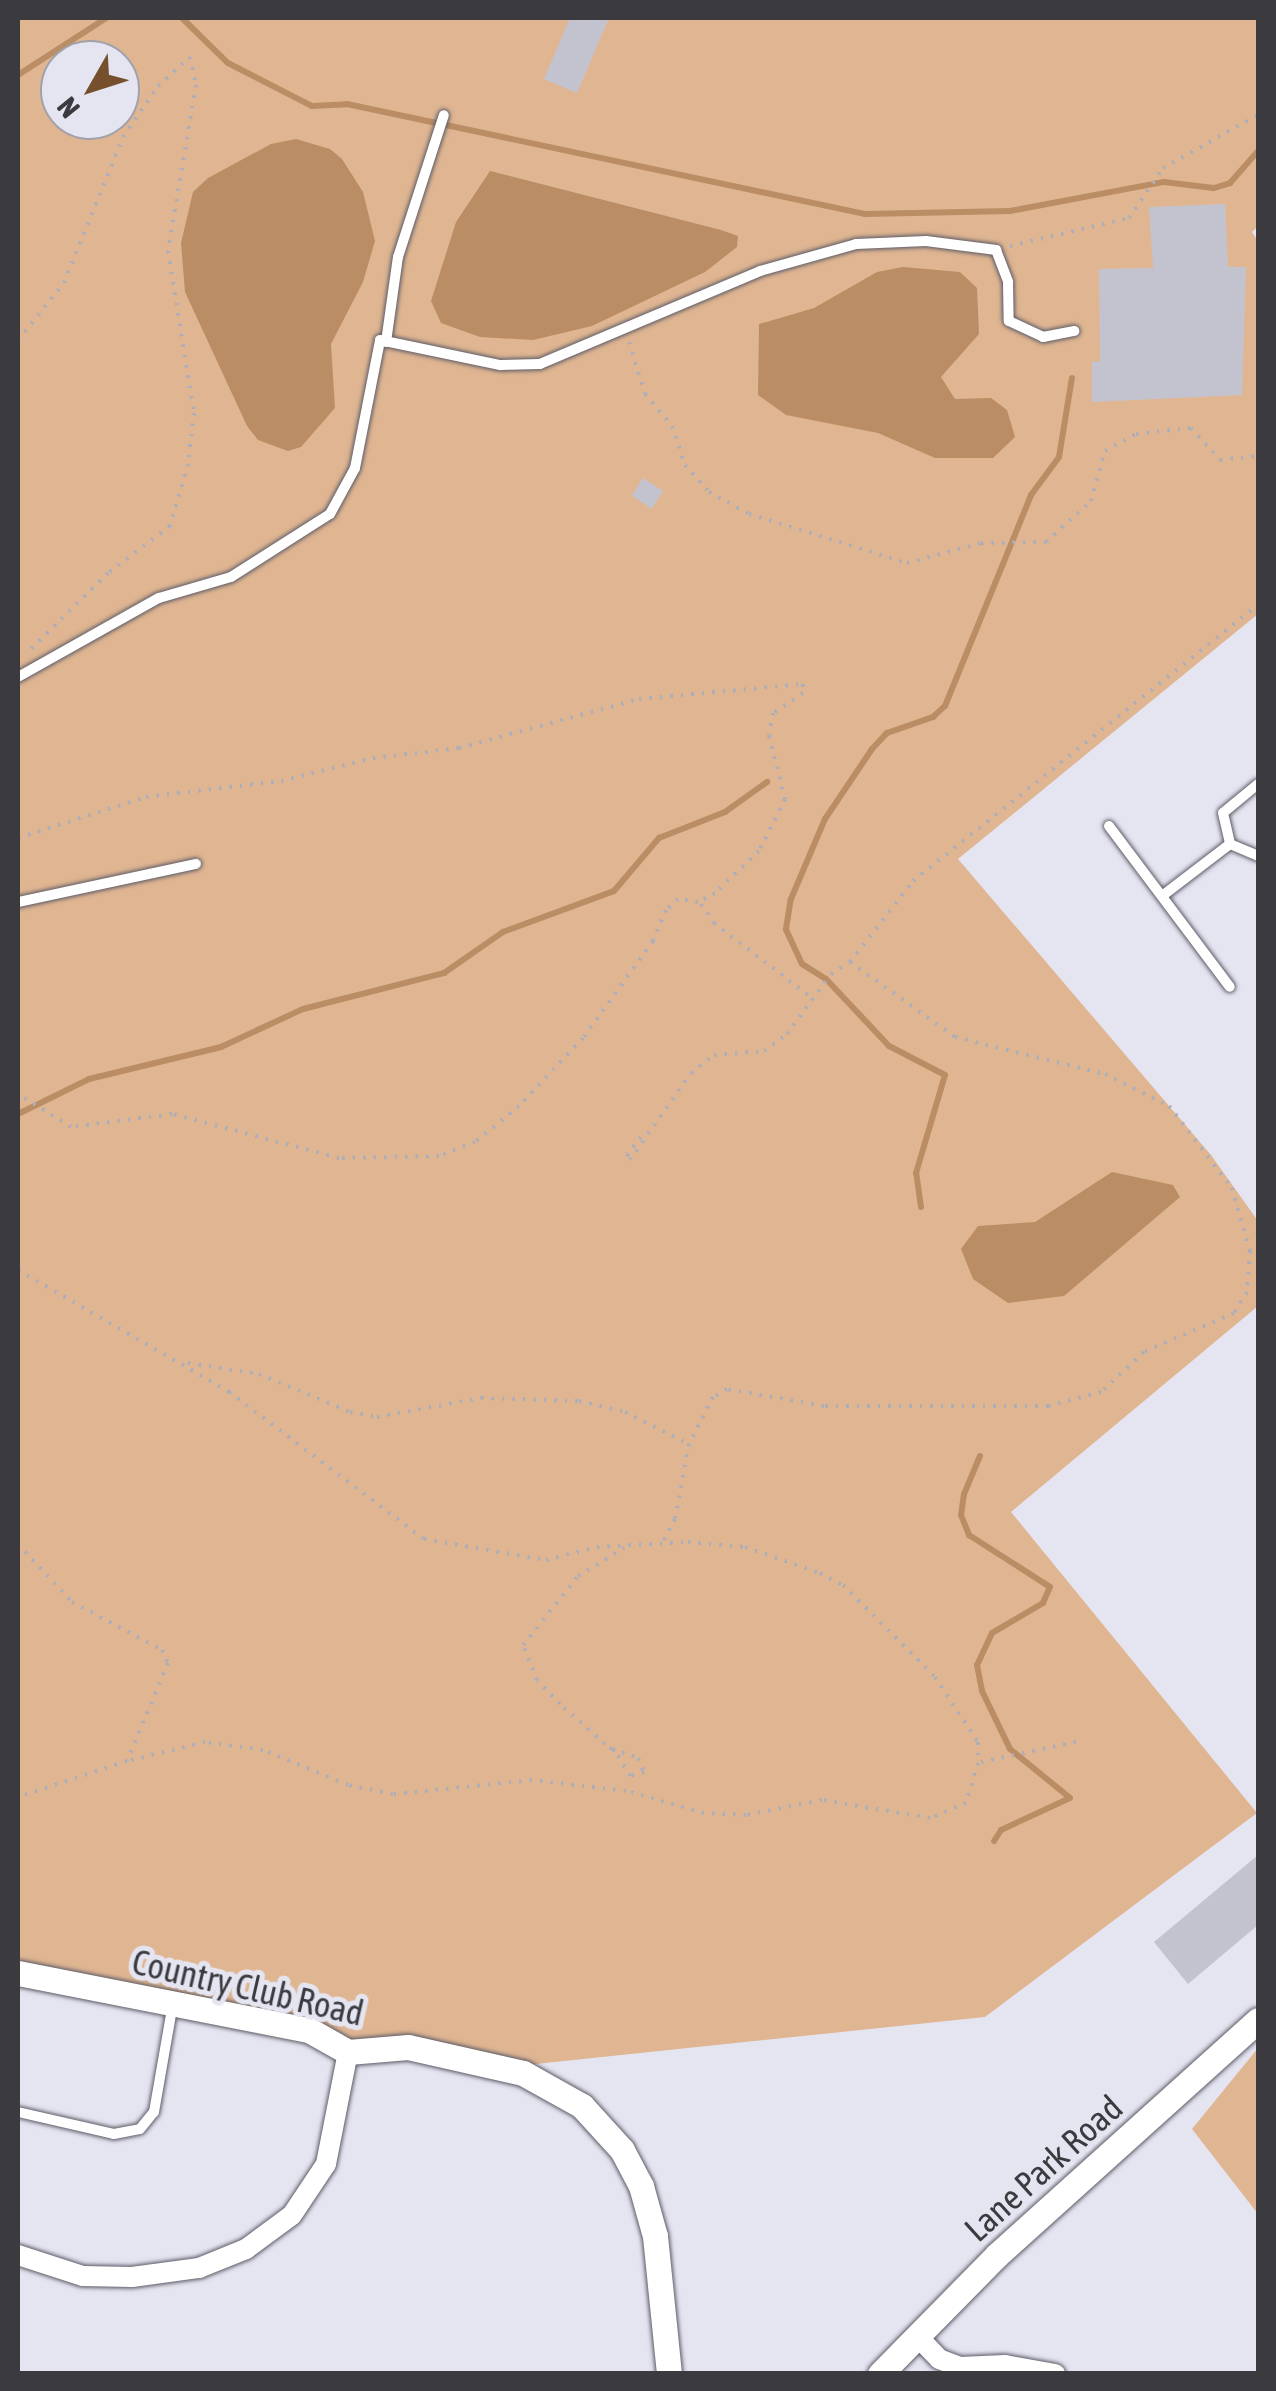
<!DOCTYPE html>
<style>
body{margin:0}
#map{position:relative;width:1276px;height:2391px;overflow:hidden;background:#e5e5f2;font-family:"Asap Condensed",sans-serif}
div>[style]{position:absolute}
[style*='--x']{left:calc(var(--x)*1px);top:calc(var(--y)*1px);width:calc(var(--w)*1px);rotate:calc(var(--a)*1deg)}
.green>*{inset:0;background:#e0b692}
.water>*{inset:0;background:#ba8d64}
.stream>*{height:6px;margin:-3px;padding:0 3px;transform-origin:3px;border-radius:3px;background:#ba8d64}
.building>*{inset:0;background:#c3c3d0;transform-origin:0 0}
.path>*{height:4px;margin-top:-2px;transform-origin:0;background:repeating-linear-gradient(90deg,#aeaeb8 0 2.5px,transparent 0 10.5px)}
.roads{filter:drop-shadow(0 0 2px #5d5c67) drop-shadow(0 0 2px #5d5c67)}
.service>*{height:10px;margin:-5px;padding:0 5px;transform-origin:5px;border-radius:5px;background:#fff}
.minor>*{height:20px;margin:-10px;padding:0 10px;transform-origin:10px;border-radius:10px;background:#fff}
.tertiary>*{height:25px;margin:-12.5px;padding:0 12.5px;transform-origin:12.5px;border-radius:12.5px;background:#fff}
span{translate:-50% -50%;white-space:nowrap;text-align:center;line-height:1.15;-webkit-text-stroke:10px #e5e5f2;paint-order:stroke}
.street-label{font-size:35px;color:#3a3a3f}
.frame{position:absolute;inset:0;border:20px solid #3a3a3f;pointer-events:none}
.north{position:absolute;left:40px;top:40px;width:100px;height:100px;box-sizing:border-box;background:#e5e5f2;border:2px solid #a1a1aa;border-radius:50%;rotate:231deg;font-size:28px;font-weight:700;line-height:40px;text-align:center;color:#3a3a3f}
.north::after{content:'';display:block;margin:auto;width:35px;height:45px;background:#76502c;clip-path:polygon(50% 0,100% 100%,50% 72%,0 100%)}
</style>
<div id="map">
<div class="green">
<i style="clip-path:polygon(evenodd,18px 18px,1258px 18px,1258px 226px,1252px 232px,1258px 241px,1258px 614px,958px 859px,1211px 1155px,1258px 1221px,1258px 1306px,1011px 1512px,1257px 1813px,985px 2017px,526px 2065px,350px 2043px,18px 1965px,18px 18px,60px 60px,120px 60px,120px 120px,60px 120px,60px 60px)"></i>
<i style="clip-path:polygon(1258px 2048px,1258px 2214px,1192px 2129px)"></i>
</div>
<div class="water">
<i style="clip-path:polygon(296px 139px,330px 149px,342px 159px,363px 192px,375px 241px,363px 282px,331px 344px,335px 408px,301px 447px,288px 451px,258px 440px,247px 426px,185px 292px,181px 243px,193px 192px,208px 178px,271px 144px)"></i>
<i style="clip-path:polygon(490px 171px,721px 230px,738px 236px,737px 247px,705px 272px,592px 326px,533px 340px,480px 337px,441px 323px,431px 301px,456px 222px)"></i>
<i style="clip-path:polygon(903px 267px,960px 272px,977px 288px,979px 334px,941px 377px,955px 399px,991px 398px,1007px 410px,1015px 437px,993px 458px,935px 458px,878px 433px,786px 415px,758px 395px,759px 324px,814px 308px,877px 272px)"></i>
<i style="clip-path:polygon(1112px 1172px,1173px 1185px,1180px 1197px,1064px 1296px,1008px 1303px,973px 1279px,961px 1249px,978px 1226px,1035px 1222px)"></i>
</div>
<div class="stream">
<i style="--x:182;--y:18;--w:64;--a:44.4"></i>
<i style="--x:228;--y:63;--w:94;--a:27.1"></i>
<i style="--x:312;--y:106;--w:35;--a:-3"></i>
<i style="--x:347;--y:104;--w:530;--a:11.99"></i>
<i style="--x:865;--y:214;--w:145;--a:-1.2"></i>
<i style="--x:1010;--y:211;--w:157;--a:-10.7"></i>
<i style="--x:1164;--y:182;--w:50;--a:6.8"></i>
<i style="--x:1214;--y:188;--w:17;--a:-17"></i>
<i style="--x:1230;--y:183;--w:43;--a:-48.8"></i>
<i style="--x:18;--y:75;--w:105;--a:-32.9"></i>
<i style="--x:18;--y:1114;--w:79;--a:-26.2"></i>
<i style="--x:89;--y:1079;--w:136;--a:-13.6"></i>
<i style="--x:221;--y:1047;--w:90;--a:-24.9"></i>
<i style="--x:303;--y:1009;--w:146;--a:-14.3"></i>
<i style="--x:444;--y:973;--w:72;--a:-34.8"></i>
<i style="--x:503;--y:932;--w:118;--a:-20.3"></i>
<i style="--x:614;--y:891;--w:70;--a:-49.7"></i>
<i style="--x:659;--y:838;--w:71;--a:-21.5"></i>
<i style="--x:725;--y:812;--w:52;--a:-35.5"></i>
<i style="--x:921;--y:1207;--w:34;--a:-98"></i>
<i style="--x:916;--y:1173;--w:102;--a:-73.5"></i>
<i style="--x:945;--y:1075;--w:63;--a:-152.6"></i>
<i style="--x:889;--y:1046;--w:92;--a:-133.2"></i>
<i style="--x:826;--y:979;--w:28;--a:-148"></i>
<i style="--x:802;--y:964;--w:38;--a:-115"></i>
<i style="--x:786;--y:929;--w:30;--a:-81"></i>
<i style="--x:791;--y:899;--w:87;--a:-67"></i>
<i style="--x:825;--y:819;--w:84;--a:-56.1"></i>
<i style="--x:872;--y:749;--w:22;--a:-47"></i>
<i style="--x:887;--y:733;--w:49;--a:-19.2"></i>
<i style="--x:933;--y:717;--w:16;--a:-43"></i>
<i style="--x:945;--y:706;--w:228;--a:-67.8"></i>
<i style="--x:1031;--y:495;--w:47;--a:-53.6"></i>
<i style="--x:1059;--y:457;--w:80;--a:-80.7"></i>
<i style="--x:980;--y:1456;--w:41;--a:112.8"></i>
<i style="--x:964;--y:1494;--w:21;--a:98"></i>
<i style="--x:961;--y:1515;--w:22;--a:68"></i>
<i style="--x:969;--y:1535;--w:96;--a:32.7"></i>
<i style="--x:1050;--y:1587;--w:17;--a:114"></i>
<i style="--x:1043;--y:1603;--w:59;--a:149.5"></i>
<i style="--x:992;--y:1633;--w:35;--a:115"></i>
<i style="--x:977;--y:1665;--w:26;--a:79"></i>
<i style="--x:982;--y:1691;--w:64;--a:64.2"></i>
<i style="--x:1010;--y:1749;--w:77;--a:39.2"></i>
<i style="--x:1070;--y:1798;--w:76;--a:155.1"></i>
<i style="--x:1001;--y:1830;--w:13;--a:122"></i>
</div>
<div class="building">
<i style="clip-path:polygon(570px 18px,609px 18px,577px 93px,544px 79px)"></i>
<i style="clip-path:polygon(1225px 204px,1228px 267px,1246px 267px,1242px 395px,1092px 402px,1092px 362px,1100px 361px,1099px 269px,1153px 268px,1149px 207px)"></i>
<i style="left:643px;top:478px;width:24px;height:21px;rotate:33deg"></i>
<i style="clip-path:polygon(1258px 1855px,1258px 1925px,1188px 1984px,1154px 1942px)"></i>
</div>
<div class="path">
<i style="--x:1010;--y:246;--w:122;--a:-13.2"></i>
<i style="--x:1129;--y:218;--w:60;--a:-55.8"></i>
<i style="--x:1163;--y:168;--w:109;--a:-29.2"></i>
<i style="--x:18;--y:340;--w:73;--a:-51.1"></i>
<i style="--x:64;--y:283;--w:157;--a:-68"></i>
<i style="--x:123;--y:137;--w:62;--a:-55.5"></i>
<i style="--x:158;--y:86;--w:43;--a:-42.2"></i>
<i style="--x:190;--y:57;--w:29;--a:78"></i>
<i style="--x:196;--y:85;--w:168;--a:99.6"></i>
<i style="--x:168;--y:251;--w:164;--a:80.9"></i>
<i style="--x:194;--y:413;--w:51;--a:96.7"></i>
<i style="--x:188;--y:464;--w:65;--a:106.2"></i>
<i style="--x:170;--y:526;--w:78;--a:142.8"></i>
<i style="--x:108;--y:573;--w:112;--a:135.4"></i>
<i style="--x:629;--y:342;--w:54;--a:72.9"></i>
<i style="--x:645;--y:394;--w:42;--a:49.8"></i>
<i style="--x:672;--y:426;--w:41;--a:71.6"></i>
<i style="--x:685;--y:465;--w:36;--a:48"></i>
<i style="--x:709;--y:492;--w:46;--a:28.8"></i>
<i style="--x:749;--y:514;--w:165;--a:17.2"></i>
<i style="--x:907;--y:563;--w:77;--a:-15.1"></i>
<i style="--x:981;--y:543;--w:65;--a:-0.9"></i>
<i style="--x:1046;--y:542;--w:61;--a:-42.3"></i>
<i style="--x:1091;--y:501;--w:52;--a:-74.4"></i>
<i style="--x:1105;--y:451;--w:35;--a:-29"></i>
<i style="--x:1136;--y:434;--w:55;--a:-6.2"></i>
<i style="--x:1191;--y:428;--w:43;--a:47.8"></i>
<i style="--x:1220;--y:460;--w:38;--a:-6"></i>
<i style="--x:18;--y:838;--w:134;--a:-17.8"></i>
<i style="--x:146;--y:797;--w:136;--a:-6.8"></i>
<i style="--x:281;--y:781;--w:95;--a:-14"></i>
<i style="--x:373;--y:758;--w:87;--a:-6.6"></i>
<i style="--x:459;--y:748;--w:187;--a:-15.2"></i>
<i style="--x:639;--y:699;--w:165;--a:-5.2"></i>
<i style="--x:803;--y:684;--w:9;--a:90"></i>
<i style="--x:803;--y:693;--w:36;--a:146"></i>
<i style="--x:773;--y:713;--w:23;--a:100"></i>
<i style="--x:769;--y:736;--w:65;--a:75.7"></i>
<i style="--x:785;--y:799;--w:58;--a:116.6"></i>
<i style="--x:759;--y:851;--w:61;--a:136.3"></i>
<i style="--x:715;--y:893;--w:19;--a:152"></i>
<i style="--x:698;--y:902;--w:20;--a:-171"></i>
<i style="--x:678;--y:899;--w:16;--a:137"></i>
<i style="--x:666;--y:910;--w:34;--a:113"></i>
<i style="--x:653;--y:941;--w:120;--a:125.8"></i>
<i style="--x:583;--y:1038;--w:93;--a:133.3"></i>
<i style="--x:519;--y:1106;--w:57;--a:140.7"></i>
<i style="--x:475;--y:1142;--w:39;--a:159"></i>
<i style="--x:439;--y:1156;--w:100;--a:178.9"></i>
<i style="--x:339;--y:1158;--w:173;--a:-165.2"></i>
<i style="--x:172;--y:1114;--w:102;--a:172.7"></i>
<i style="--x:71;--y:1127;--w:62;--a:-148.1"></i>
<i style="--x:701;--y:904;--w:23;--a:56"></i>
<i style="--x:714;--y:923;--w:125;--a:37.5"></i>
<i style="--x:850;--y:962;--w:103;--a:-52.1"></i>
<i style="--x:913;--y:881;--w:442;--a:-38.7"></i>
<i style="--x:641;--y:1137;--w:22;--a:129"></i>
<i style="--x:627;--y:1154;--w:7;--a:63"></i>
<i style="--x:630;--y:1160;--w:106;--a:-55"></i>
<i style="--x:691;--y:1073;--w:29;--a:-38"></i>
<i style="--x:714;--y:1055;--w:50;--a:-4.6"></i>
<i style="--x:764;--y:1051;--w:29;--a:-36"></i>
<i style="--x:787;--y:1034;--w:74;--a:-53.7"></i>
<i style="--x:831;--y:974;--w:22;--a:-32"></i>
<i style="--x:850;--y:962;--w:129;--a:35.5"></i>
<i style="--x:955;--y:1037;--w:154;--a:13.9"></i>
<i style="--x:1105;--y:1074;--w:72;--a:26.6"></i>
<i style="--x:1169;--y:1106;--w:103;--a:52.5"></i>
<i style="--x:1232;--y:1188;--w:66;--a:74.1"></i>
<i style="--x:1250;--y:1251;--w:41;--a:94.2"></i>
<i style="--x:1247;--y:1292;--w:25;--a:122"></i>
<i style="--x:1234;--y:1313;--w:98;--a:156.6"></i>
<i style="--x:1144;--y:1352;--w:59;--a:137.1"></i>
<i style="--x:1101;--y:1392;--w:55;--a:165.2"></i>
<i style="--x:1048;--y:1406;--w:224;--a:180"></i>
<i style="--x:824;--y:1406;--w:98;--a:-170.1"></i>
<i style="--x:727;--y:1389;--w:16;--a:150"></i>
<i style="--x:713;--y:1397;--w:53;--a:117.1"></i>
<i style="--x:18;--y:1270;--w:244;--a:30"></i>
<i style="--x:229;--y:1392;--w:244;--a:37"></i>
<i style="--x:424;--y:1539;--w:124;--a:9.8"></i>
<i style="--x:546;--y:1560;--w:53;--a:-14.3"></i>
<i style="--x:597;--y:1547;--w:91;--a:-3.1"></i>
<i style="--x:688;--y:1542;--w:57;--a:5"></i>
<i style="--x:745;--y:1547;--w:79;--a:19.1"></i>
<i style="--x:820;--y:1573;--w:26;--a:28"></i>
<i style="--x:843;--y:1585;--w:130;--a:45"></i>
<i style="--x:935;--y:1677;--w:78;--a:56.5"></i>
<i style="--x:978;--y:1742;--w:21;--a:90"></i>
<i style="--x:978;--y:1763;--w:42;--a:106.7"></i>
<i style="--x:966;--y:1803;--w:39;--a:157"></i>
<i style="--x:930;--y:1818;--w:109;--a:-170.5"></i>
<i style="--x:822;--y:1800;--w:77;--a:168.8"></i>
<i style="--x:746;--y:1815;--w:42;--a:-177.3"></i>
<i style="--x:704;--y:1813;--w:81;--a:-164.2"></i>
<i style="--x:626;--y:1791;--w:95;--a:-173.3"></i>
<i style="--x:532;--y:1780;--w:140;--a:174.2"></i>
<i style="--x:393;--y:1794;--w:46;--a:-168.7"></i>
<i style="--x:348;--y:1785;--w:92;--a:-157.6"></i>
<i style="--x:263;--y:1750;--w:59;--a:-172.1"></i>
<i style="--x:205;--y:1742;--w:80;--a:166.3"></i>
<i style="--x:188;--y:1363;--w:72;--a:8.8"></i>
<i style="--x:259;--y:1374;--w:99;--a:22.7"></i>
<i style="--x:350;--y:1412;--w:27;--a:10"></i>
<i style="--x:377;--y:1417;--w:106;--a:-10.4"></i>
<i style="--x:481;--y:1398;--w:98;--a:1.8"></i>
<i style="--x:579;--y:1401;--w:47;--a:13.4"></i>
<i style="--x:625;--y:1412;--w:72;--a:26.6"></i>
<i style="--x:689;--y:1444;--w:76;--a:100.6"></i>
<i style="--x:675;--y:1519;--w:27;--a:118"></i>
<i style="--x:18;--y:1544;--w:79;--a:47"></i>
<i style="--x:72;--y:1602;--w:102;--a:28.1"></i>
<i style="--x:162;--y:1650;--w:14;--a:65"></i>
<i style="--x:168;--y:1663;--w:106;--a:112.7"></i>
<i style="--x:127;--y:1761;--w:115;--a:161.7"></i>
<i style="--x:612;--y:1749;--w:28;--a:19"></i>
<i style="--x:638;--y:1758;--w:15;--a:67"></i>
<i style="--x:644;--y:1772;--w:15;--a:164"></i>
<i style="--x:630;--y:1776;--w:29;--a:-121"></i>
<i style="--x:615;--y:1751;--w:4;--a:-146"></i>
<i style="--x:612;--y:1749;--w:9;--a:-144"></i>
<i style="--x:605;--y:1744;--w:60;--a:-138.4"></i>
<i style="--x:560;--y:1704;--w:33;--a:-134"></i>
<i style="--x:537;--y:1680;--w:38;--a:-112"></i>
<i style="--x:523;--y:1645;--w:88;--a:-51.4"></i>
<i style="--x:578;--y:1576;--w:54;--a:-31.3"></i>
<i style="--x:981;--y:1762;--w:97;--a:-11.9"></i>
</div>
<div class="roads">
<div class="service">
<i style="--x:386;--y:342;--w:86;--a:-82"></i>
<i style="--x:398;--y:257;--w:149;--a:-72.1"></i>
<i style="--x:18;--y:677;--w:162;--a:-29.3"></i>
<i style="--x:159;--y:598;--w:75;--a:-16.3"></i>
<i style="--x:231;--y:577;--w:117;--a:-32.5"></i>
<i style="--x:330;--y:514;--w:52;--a:-61.5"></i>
<i style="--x:355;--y:468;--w:130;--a:-78.9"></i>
<i style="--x:380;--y:340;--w:123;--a:11.8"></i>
<i style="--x:500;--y:365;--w:40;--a:-1.4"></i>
<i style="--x:540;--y:364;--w:239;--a:-22.9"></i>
<i style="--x:760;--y:271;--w:100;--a:-15.7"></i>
<i style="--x:856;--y:244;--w:70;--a:-2.5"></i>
<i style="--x:926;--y:241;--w:71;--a:7.3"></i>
<i style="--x:996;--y:250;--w:34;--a:69"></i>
<i style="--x:1008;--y:282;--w:39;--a:89"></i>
<i style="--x:1009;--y:321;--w:38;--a:25"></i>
<i style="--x:1043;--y:337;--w:32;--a:-11"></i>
<i style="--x:1258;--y:784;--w:45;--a:140.4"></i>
<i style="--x:1223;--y:813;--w:32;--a:77"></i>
<i style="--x:1230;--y:844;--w:30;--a:23"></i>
<i style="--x:1109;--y:826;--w:201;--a:53.1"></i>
<i style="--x:1162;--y:896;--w:86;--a:-37.4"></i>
<i style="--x:18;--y:902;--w:182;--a:-12.1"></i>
<i style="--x:18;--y:2112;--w:98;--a:12.9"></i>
<i style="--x:114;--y:2134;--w:26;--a:-11"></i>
<i style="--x:140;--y:2129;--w:22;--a:-51"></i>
<i style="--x:154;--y:2112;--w:111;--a:-80.1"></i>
</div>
<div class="minor">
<i style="--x:18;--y:2255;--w:68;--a:17.9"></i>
<i style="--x:83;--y:2276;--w:49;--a:1.2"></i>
<i style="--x:132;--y:2277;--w:68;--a:-7.7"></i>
<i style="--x:199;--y:2268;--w:51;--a:-22"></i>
<i style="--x:246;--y:2249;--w:57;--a:-36.5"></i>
<i style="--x:292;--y:2215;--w:61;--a:-56.3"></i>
<i style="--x:326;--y:2164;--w:114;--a:-78.9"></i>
<i style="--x:919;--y:2338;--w:29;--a:46"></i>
<i style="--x:939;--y:2359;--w:22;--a:21"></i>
<i style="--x:960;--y:2367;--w:45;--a:-2.5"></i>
<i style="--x:1005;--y:2365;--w:51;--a:10.2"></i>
</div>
<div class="tertiary">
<i style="--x:18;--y:1973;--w:297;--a:11.1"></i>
<i style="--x:309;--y:2030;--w:45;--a:29.4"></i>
<i style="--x:348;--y:2052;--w:60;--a:-4.8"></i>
<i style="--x:408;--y:2047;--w:118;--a:12.7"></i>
<i style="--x:523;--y:2073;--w:68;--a:29.2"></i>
<i style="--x:582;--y:2106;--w:59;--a:47.7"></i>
<i style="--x:622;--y:2150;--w:41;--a:62.2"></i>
<i style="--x:641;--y:2186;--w:52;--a:74.4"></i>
<i style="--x:655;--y:2236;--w:139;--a:84.2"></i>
<i style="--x:880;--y:2374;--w:167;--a:-45.5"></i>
<i style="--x:997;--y:2255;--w:351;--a:-42"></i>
</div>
</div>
<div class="street-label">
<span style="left:248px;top:1987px;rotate:13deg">Country Club Road</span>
<span style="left:1043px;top:2168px;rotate:-42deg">Lane Park Road</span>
</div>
<div class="frame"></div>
<div class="north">N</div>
</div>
